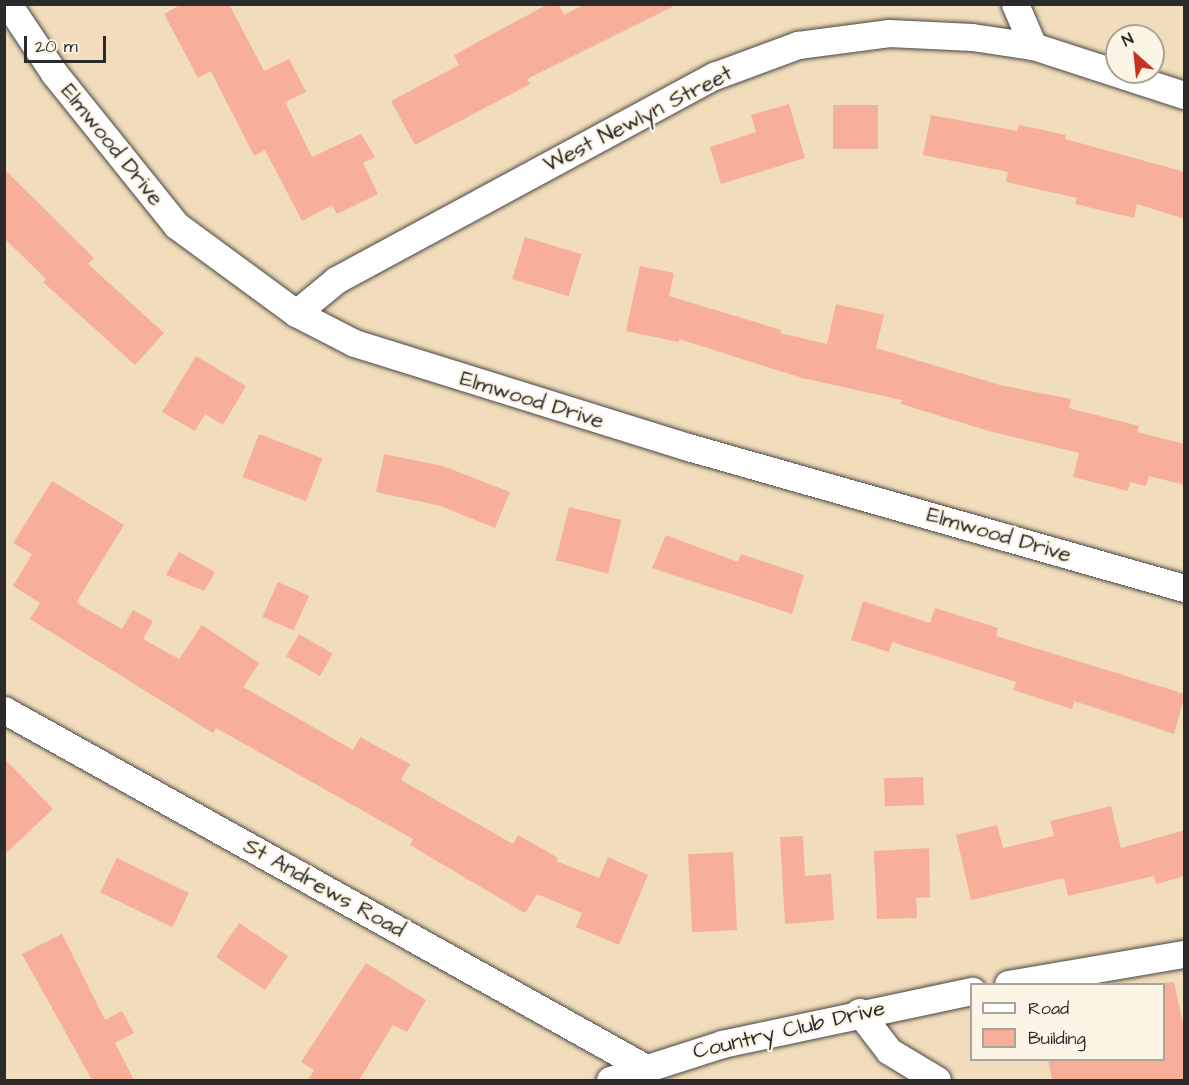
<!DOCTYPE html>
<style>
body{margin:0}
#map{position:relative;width:1189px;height:1085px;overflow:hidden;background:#f1dcbb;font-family:"Architects Daughter",sans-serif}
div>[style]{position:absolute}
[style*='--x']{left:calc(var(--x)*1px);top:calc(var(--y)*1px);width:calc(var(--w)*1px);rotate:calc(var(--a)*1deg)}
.building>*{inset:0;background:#f8af99;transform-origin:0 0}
.roads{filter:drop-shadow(0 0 2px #494641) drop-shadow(0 0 2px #494641)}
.minor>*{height:27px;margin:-13.5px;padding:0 13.5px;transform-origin:13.5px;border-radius:13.5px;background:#fff}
span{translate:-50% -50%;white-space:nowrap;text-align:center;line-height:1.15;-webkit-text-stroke:4.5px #fcf5e5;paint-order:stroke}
.street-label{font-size:22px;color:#2b2b2b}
.frame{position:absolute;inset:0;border:6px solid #2b2b2b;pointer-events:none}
.legend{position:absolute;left:970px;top:983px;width:195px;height:78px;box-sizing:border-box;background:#fcf5e5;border:2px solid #a8a49b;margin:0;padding:8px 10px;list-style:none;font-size:18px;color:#2b2b2b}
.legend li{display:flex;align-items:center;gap:12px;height:30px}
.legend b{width:30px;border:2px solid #a8a49b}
.north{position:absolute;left:1105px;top:24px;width:60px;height:60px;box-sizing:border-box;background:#fcf5e5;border:2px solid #a8a49b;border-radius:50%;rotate:333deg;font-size:16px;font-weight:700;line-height:24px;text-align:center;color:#2b2b2b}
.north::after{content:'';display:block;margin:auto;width:21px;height:27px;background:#c8321e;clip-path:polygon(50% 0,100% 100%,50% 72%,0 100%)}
.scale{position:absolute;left:24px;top:36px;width:82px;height:27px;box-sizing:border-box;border:3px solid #2b2b2b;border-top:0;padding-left:8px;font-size:18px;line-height:21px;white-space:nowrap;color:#2b2b2b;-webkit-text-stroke:4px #fcf5e5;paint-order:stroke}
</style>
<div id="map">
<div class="building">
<i style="clip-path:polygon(182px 4px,229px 4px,264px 71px,289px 59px,306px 92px,285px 102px,312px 157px,361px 134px,375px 157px,363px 163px,378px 194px,337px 214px,332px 205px,302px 221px,265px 150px,254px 156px,211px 71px,198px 78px,164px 14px)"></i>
<i style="clip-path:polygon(548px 4px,558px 4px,564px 15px,585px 4px,678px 4px,527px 79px,530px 84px,415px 145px,391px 101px,459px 65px,454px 55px)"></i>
<i style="clip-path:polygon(789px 104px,805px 158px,721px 184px,710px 147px,756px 132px,751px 115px)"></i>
<i style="left:833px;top:105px;width:45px;height:44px"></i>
<i style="clip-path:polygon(931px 115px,1017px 131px,1019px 125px,1066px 135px,1065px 139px,1185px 172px,1185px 219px,1137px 204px,1134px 218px,1075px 204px,1077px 198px,1006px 182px,1008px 172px,923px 155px)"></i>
<i style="clip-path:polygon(4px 169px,94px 258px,88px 264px,164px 333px,135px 365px,43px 282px,46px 279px,4px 238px)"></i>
<i style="left:525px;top:237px;width:59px;height:44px;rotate:17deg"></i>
<i style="clip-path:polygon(640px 266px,674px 273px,669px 296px,781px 330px,780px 333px,827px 344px,836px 304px,884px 315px,876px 348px,1000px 385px,1071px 399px,1069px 408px,1139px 426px,1137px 432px,1185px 444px,1185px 485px,1149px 476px,1146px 486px,1130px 482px,1128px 491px,1073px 477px,1079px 453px,989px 431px,901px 404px,902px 400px,802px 378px,679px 339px,679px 342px,626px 331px)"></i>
<i style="clip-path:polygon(196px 356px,246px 386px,223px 425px,205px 414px,195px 431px,162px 412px)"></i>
<i style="left:259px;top:434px;width:68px;height:46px;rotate:21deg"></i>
<i style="clip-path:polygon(384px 454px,443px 466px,510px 492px,495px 528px,441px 506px,376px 492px)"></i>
<i style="clip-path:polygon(52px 481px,124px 525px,77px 601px,80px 605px,122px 629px,133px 610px,153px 621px,143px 639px,179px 659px,202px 625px,259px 663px,243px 687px,353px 750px,360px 737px,410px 764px,401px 780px,513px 844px,518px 835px,558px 858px,556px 861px,599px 878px,608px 857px,648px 875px,619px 945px,576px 927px,582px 913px,537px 894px,525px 913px,410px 845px,413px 839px,216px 728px,213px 733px,30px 619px,40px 603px,13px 586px,32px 554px,13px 543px)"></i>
<i style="left:569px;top:507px;width:54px;height:55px;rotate:14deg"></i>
<i style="clip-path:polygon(666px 535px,738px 562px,741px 554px,804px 575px,792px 614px,652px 568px)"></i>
<i style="clip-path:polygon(179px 552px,215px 572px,204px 591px,166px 575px)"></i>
<i style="left:278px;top:582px;width:34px;height:38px;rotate:24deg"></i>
<i style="clip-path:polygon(863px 601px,930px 623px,935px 608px,998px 628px,996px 636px,1185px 694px,1174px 734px,1074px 701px,1072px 709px,1013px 690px,1016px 682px,892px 642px,889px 652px,851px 640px)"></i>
<i style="left:299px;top:634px;width:39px;height:26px;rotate:30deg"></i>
<i style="clip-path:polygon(4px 758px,53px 809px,4px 855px)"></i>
<i style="left:923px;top:777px;width:28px;height:39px;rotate:88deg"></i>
<i style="clip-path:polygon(1111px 806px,1121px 848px,1185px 830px,1185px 876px,1156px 884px,1154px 876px,1068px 896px,1064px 878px,971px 900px,956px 835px,997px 825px,1003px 848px,1054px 836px,1050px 821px)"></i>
<i style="clip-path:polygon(803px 836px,805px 876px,831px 874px,834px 920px,785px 924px,780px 837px)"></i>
<i style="clip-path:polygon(929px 848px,930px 897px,916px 898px,917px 918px,877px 919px,874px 851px)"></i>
<i style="left:733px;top:852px;width:78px;height:45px;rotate:87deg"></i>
<i style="left:117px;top:858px;width:80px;height:38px;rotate:26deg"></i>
<i style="left:239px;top:923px;width:59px;height:41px;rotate:34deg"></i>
<i style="clip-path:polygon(62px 934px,105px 1020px,122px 1011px,134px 1033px,115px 1043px,134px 1080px,92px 1080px,22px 954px)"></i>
<i style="clip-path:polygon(366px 963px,426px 1000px,407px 1032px,393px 1025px,359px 1080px,308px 1080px,314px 1070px,301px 1062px)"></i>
<i style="clip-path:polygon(1174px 982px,1185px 1034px,1185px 1080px,1052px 1080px,1048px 1059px,1164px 1059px,1164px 983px)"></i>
</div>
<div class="roads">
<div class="minor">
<i style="--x:8;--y:4;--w:83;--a:56.3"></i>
<i style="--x:54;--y:73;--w:195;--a:51.2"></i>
<i style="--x:176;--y:225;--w:149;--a:36.3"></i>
<i style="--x:296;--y:313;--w:65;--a:27.3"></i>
<i style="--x:354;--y:343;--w:350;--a:17.3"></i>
<i style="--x:688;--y:447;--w:516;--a:15.87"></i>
<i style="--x:1015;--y:4;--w:46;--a:66.8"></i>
<i style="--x:296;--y:313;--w:52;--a:-39.5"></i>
<i style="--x:336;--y:280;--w:430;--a:-28.4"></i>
<i style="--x:714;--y:76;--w:90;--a:-20.3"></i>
<i style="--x:798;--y:45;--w:92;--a:-7.5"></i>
<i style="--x:889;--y:33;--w:83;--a:2.8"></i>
<i style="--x:972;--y:37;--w:62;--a:8.4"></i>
<i style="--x:1033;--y:46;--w:159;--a:18"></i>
<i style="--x:4;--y:710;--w:733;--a:29.15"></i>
<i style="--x:1008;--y:984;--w:179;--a:-9.7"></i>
<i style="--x:859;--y:1012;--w:49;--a:52.4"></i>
<i style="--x:889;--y:1051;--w:56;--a:31.1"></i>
<i style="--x:610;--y:1080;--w:118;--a:-17.8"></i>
<i style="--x:722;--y:1044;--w:256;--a:-12"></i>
</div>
</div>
<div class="street-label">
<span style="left:638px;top:119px;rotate:-27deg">West Newlyn Street</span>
<span style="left:112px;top:145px;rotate:51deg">Elmwood Drive</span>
<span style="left:532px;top:400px;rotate:17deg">Elmwood Drive</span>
<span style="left:999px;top:535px;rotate:16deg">Elmwood Drive</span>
<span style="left:324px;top:888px;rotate:29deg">St Andrews Road</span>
<span style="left:789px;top:1030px;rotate:-13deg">Country Club Drive</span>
</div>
<div class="frame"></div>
<ul class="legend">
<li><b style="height:8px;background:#fff"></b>Road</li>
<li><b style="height:16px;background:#f8af99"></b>Building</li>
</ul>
<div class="north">N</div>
<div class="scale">20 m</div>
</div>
